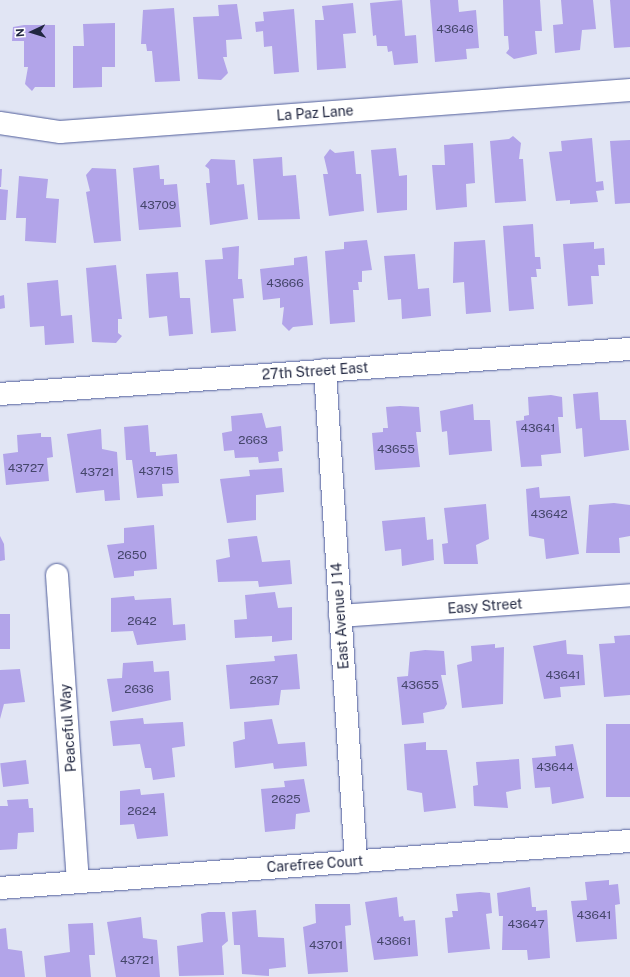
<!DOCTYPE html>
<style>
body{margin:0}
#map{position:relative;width:630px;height:977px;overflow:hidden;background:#e1e5f4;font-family:"Public Sans",sans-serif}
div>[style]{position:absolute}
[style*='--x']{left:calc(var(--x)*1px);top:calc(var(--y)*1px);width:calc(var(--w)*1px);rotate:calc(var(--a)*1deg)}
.building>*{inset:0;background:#b2a4e9;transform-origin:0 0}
.roads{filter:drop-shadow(0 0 1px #515e9b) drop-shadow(0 0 1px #515e9b)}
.minor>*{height:22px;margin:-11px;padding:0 11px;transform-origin:11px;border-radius:11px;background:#fff}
span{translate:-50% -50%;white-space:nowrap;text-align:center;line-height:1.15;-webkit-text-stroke:3.5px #fff;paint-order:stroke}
.number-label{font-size:12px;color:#45466b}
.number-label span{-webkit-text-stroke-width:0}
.street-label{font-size:14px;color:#212741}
.north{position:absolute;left:12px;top:12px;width:40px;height:40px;-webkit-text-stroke:3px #fff;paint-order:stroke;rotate:266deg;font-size:11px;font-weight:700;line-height:16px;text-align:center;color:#212741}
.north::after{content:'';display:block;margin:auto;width:14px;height:18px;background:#212741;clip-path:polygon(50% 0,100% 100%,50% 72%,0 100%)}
</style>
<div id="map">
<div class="building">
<i style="clip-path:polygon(402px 0,405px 36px,416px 35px,418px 63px,394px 65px,392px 51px,388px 52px,387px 46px,377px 46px,376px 35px,373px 36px,370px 3px)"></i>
<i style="clip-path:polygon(430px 0,458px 0,459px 12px,476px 10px,479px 48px,466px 49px,467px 59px,435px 62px)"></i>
<i style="clip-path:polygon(503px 0,540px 0,542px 31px,535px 31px,537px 54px,514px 59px,506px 53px,509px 49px,508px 36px,504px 36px)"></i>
<i style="clip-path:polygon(561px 0,593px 0,596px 29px,582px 30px,580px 50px,555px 53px,553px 25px,563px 24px)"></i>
<i style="clip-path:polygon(610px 0,630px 0,630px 47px,614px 48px)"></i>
<i style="clip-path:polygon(353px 3px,356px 33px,343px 34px,346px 68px,317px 70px,315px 20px,324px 20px,322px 6px)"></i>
<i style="clip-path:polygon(237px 4px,242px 39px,226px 40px,227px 57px,223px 57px,228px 73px,221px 80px,198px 79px,193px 17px,219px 16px,218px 5px)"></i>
<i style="clip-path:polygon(174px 8px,180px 81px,155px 82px,152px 51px,147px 51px,146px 44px,141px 44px,143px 10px)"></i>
<i style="clip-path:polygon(294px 9px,299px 72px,274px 74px,272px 46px,264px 47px,263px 31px,256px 32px,255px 22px,264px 21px,263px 12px)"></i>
<i style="clip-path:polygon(115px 23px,115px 67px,102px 67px,102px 87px,73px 88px,73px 46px,84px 46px,83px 24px)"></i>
<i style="clip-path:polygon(24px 25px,55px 25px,55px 87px,35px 87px,32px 91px,25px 84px,28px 67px,24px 67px,24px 41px,12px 41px,13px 27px)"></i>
<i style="clip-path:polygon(513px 136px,521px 143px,519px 159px,523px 159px,526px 201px,495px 203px,490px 141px,509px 139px)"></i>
<i style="clip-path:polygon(592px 138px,596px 182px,603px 181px,604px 190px,596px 191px,598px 202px,570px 204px,570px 200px,556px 201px,549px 152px,562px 151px,561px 141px)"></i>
<i style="clip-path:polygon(630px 140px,630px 203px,615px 204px,610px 141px)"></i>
<i style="clip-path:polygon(473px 143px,475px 183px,466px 184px,467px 207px,436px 210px,432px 165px,445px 165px,444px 145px)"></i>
<i style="clip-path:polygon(396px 148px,399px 176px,407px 175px,407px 210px,377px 213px,371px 150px)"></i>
<i style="clip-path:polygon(330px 149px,335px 153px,354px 151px,356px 174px,361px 174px,364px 211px,329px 216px,323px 174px,328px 174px,324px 157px)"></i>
<i style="clip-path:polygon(282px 157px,283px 176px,296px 175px,300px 219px,258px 220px,253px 159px)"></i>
<i style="clip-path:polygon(211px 159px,235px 160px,237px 185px,244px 184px,248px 219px,210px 225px,206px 183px,210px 183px,209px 169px,205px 166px)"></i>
<i style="clip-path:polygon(159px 165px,160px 179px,164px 179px,164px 185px,177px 184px,181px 227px,139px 230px,133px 168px)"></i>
<i style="clip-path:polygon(92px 168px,116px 169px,121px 241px,94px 243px,86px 192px,90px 191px,86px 175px)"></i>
<i style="clip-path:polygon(0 169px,2px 169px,1px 187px,0 187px)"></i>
<i style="clip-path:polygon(19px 176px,48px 179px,46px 198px,59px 199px,56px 243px,25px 241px,26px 218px,16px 218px)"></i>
<i style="clip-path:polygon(0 189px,8px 190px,6px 220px,0 220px)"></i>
<i style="clip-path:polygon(533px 224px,535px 257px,540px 257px,541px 269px,536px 269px,537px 277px,531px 277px,534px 309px,509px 311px,503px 226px)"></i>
<i style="clip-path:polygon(367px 240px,372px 270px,362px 271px,362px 282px,358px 282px,359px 290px,353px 290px,355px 322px,330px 324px,325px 251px,344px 249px,344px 242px)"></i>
<i style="clip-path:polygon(485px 240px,491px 312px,466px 314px,464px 282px,453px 283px,454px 242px)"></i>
<i style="clip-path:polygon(594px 242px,594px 249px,604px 248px,605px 265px,598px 265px,599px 276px,591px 276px,593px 304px,568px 306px,563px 244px)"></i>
<i style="clip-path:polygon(239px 246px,238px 279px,242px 279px,244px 298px,233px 299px,236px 331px,211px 333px,205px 260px,223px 259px,222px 248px)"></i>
<i style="clip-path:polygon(415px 254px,418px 289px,429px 288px,431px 316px,402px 319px,401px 299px,388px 300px,384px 256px)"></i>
<i style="clip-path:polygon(307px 256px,313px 325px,293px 327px,289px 331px,282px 324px,284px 307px,280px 308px,280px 298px,263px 300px,260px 269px,294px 265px,294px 258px)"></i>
<i style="clip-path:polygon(116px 265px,122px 319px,118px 319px,118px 333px,122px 336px,116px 343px,92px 342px,86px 268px)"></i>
<i style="clip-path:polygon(178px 272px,180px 298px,190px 298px,193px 334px,169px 336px,167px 316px,149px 318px,146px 274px)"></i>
<i style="clip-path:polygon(58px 280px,61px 316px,72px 315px,74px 343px,45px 345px,44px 326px,30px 327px,27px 283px)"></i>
<i style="clip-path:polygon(4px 295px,5px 308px,0 309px,0 296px)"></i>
<i style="clip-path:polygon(598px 392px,600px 420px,626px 420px,629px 450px,584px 457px,582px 428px,576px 429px,573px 394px)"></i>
<i style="clip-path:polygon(551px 395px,562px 397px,563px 417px,558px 417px,561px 453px,541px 455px,542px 466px,521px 467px,516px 421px,524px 420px,524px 416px,529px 415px,528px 397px)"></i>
<i style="clip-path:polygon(473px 404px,474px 420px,490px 420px,492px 451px,449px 455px,447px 431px,442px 432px,440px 411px)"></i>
<i style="clip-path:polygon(400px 406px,419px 407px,421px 432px,416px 432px,420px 467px,375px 470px,372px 433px,383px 432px,383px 428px,388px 428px,386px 407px)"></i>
<i style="clip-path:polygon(262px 413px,266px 428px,281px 426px,283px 451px,278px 452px,279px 461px,259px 463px,258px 457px,235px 458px,234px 450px,224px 451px,222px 433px,232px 431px,231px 416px)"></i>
<i style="clip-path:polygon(148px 425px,150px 452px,156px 452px,156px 456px,177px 454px,179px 483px,162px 484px,163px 496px,137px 498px,132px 460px,126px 460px,124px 427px)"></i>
<i style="clip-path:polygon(101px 429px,102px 449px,117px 452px,120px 500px,105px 501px,104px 490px,76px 493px,67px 434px)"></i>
<i style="clip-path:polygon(41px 433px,41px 437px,51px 437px,53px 457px,47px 458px,49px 481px,6px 485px,3px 454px,18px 452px,17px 435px)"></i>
<i style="clip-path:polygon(282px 468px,284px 492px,256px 495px,256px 520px,227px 523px,220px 479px,250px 476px,249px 470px)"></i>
<i style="clip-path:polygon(539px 487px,540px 498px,570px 496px,579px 554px,546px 559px,544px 539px,529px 536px,526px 489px)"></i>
<i style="clip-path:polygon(614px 503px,630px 505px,630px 536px,619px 538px,620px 553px,586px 553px,589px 505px)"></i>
<i style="clip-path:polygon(486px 504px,489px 539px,476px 545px,478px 564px,444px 564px,442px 544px,448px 543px,444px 508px)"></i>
<i style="clip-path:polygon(425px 517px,427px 540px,433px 539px,434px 560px,402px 566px,401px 549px,385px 551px,382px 521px)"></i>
<i style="clip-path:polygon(154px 525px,157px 569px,134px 571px,134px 576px,114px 578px,107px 545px,124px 543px,124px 528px)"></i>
<i style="clip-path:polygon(0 536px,4px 544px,5px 560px,0 561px)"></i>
<i style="clip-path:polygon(257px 536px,262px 562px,290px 560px,292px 584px,259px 587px,258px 581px,218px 582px,216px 560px,230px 557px,228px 539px)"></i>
<i style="clip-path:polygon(275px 592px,278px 608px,292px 607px,292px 640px,272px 642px,272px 636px,235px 638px,234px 620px,247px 619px,245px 595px)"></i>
<i style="clip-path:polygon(134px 596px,135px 600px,171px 598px,173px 625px,185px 624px,186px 640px,137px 645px,133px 631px,111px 632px,111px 598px)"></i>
<i style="left:0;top:614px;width:10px;height:35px"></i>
<i style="clip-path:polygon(630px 635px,630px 695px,604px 697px,599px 644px,615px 643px,614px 636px)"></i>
<i style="clip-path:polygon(566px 640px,567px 654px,583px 655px,585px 685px,560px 687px,561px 697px,544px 699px,533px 646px)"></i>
<i style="clip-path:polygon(495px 644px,495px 648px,504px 647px,503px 704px,462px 708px,457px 665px,472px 661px,471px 646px)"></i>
<i style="clip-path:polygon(425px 650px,444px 651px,446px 675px,441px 675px,447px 704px,444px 709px,423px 713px,424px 723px,402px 725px,397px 677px,408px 676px,410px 652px)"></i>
<i style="clip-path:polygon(297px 654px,300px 689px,281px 690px,279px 705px,230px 709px,226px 665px,275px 661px,274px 656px)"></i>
<i style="clip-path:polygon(153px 661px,154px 672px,169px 671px,171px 700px,112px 712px,107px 679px,122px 678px,123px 663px)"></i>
<i style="clip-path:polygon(20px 669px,25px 702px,4px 704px,0 719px,0 670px)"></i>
<i style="clip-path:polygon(143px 718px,144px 724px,183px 722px,185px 746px,172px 748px,175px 777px,153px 780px,151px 768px,145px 768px,140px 744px,113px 746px,110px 721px)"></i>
<i style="clip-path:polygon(272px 719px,278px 744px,305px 742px,307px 766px,274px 769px,273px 763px,235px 768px,233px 742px,245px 739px,244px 722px)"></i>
<i style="left:630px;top:724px;width:73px;height:24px;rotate:90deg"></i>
<i style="clip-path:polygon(426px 742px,426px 750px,447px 750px,456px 808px,424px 812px,422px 793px,407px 790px,404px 744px)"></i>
<i style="clip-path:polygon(573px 744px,584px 798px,552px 804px,550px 787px,535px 788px,532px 758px,556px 756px,555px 746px)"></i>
<i style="clip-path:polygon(519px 759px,521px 789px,506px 792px,508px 808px,474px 806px,473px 786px,478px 785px,476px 762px)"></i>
<i style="left:26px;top:760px;width:24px;height:26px;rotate:83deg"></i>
<i style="clip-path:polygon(304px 779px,310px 812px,296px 814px,295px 829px,265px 832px,261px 789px,285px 787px,284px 781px)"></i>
<i style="clip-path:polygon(140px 789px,141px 795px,164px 793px,168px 836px,137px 839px,134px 824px,120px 825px,120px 791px)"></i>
<i style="clip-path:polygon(28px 799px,29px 808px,33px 808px,34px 832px,18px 833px,17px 849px,0 850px,0 806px,8px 806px,7px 800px)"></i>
<i style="clip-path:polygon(609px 880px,609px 885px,618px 884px,620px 904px,615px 905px,617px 939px,576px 942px,571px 901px,587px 900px,585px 882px)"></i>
<i style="clip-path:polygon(530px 887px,532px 907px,536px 907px,536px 911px,547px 910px,550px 958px,528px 960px,527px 950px,502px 950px,503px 916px,499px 916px,497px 893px)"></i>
<i style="clip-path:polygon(480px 892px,490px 893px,492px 913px,486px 914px,490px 949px,448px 953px,445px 918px,453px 917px,452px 911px,458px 911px,456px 894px)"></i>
<i style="clip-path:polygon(397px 897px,399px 917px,403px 916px,404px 921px,415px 920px,418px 956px,374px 960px,365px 902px)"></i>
<i style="clip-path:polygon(315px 904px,350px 904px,351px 925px,345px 926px,348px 972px,308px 974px,303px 927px,316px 923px)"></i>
<i style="clip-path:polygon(256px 910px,258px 937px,284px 938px,286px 967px,269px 969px,269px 976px,242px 974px,240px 945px,234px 945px,232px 912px)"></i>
<i style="clip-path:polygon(208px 912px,225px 912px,228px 941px,222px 946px,224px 975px,179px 976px,177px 946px,203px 942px,201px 914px)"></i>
<i style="clip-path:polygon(141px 917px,143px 938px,157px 940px,160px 977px,116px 977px,107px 922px)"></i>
<i style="clip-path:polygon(93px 923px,95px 955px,89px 955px,91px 977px,46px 977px,44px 956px,70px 952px,68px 924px)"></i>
<i style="clip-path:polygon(6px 928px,8px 949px,22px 951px,25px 977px,0 977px,0 929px)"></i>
</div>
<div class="roads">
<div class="minor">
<i style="--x:0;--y:123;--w:61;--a:8.5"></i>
<i style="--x:60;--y:132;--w:572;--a:-4.21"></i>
<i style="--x:325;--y:370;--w:493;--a:86.4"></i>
<i style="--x:0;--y:394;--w:632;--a:-4.09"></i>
<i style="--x:57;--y:575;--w:307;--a:86.1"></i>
<i style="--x:340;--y:616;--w:291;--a:-4.1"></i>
<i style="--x:0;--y:888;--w:632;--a:-4.27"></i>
</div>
</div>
<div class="number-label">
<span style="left:455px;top:30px">43646</span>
<span style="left:158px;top:206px">43709</span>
<span style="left:285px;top:284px">43666</span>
<span style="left:538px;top:429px">43641</span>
<span style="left:253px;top:441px">2663</span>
<span style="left:396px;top:450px">43655</span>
<span style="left:26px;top:469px">43727</span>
<span style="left:156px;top:472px">43715</span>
<span style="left:97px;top:473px">43721</span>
<span style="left:549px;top:515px">43642</span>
<span style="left:132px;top:556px">2650</span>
<span style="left:142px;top:622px">2642</span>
<span style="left:563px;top:676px">43641</span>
<span style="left:264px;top:681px">2637</span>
<span style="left:420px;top:686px">43655</span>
<span style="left:139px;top:690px">2636</span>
<span style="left:555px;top:768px">43644</span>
<span style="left:286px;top:800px">2625</span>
<span style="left:142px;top:812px">2624</span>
<span style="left:594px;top:916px">43641</span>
<span style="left:526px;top:925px">43647</span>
<span style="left:394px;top:942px">43661</span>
<span style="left:326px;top:946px">43701</span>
<span style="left:137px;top:961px">43721</span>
</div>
<div class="street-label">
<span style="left:315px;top:113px;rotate:-4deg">La Paz Lane</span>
<span style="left:315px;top:371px;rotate:-4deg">27th Street East</span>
<span style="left:485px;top:606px;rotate:-4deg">Easy Street</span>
<span style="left:340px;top:616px;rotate:-94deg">East Avenue J 14</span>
<span style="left:68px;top:728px;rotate:-94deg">Peaceful Way</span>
<span style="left:315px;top:864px;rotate:-4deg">Carefree Court</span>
</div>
<div class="north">N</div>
</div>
